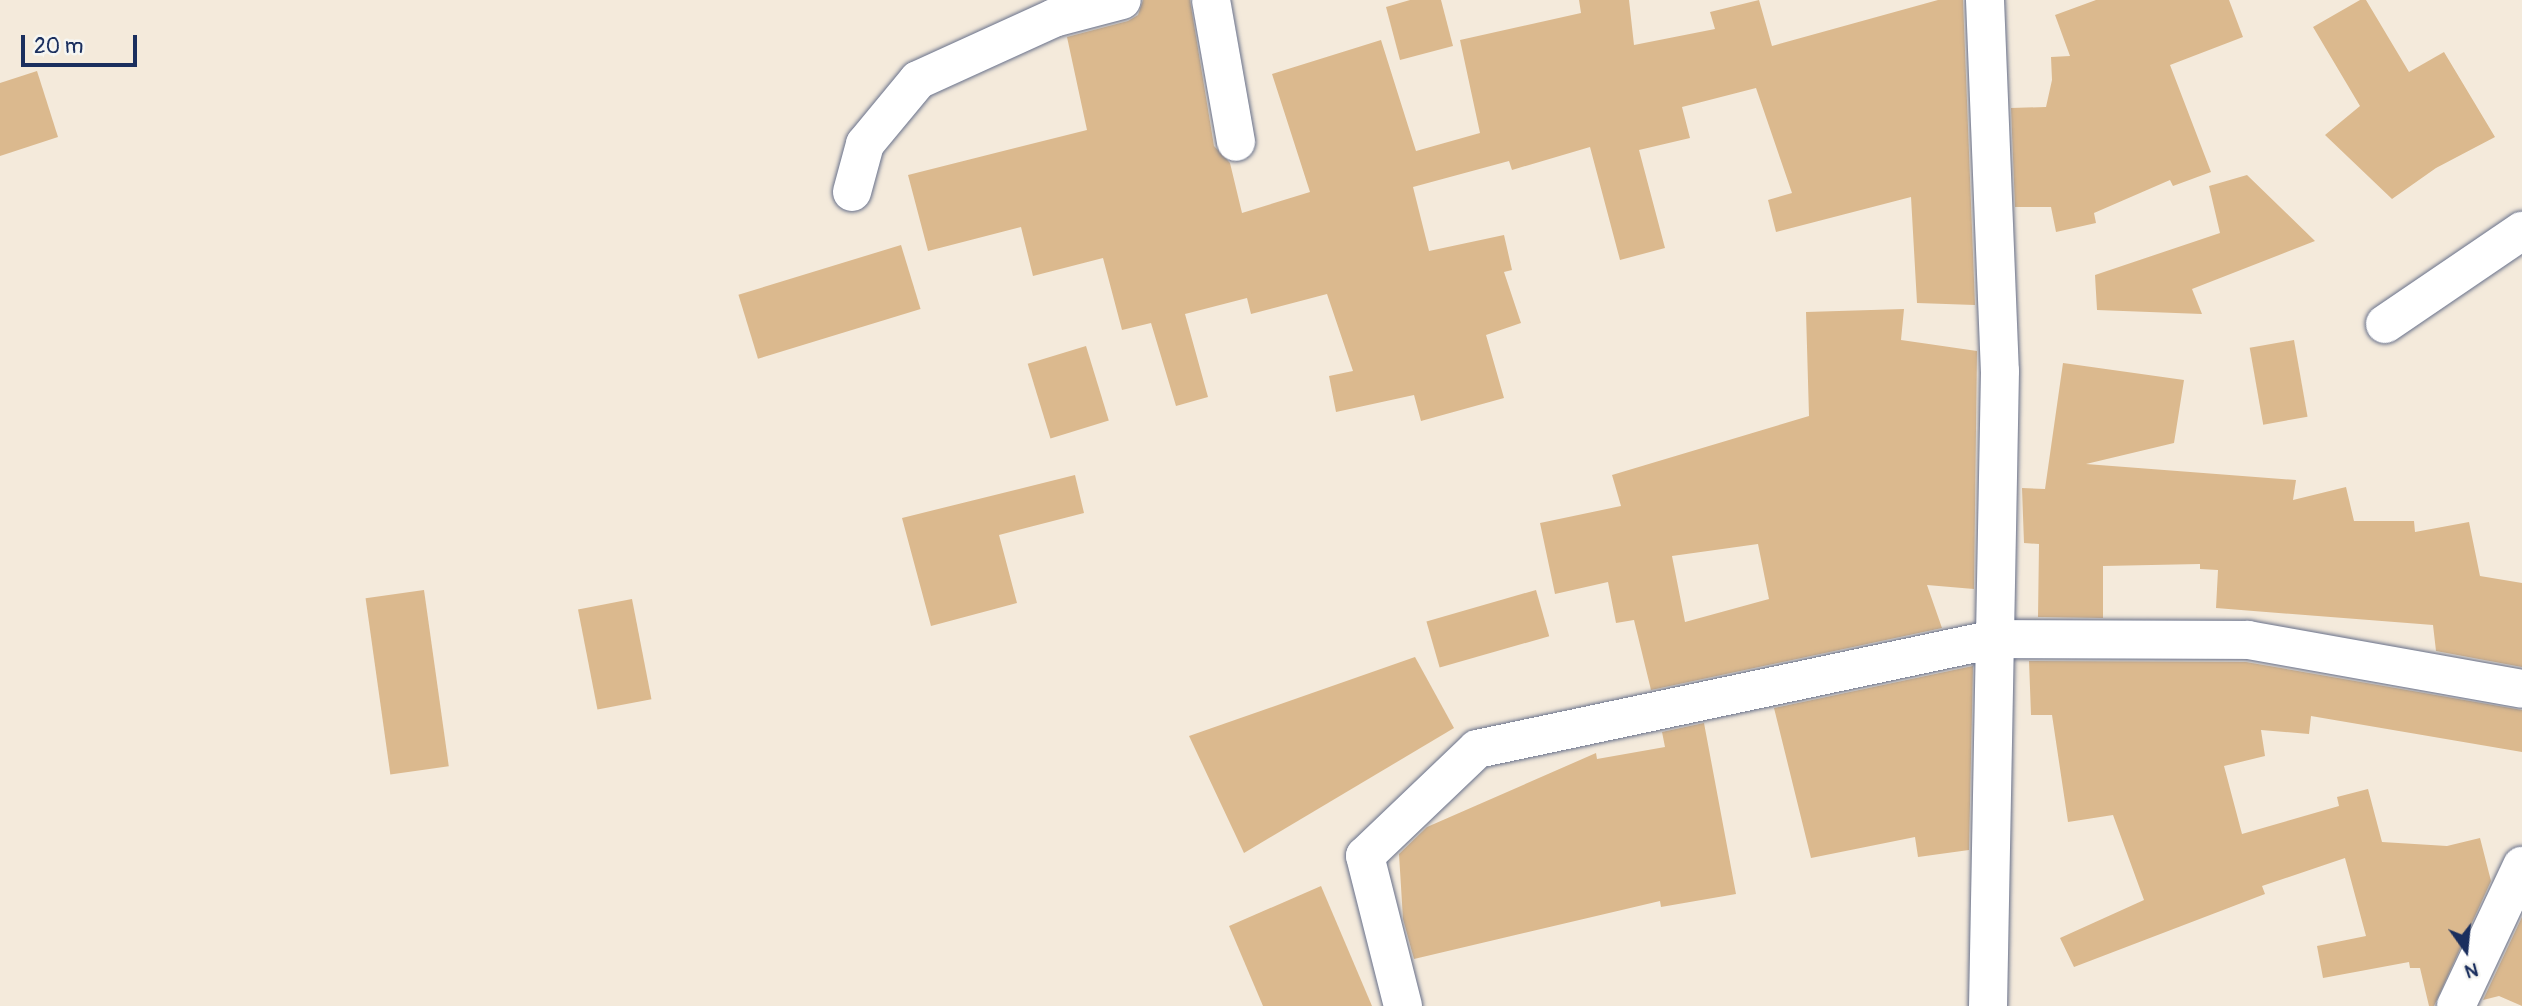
<!DOCTYPE html>
<style>
body{margin:0}
#map{position:relative;width:2522px;height:1006px;overflow:hidden;background:#f4eadb;font-family:Pangolin,sans-serif}
div>[style]{position:absolute}
[style*='--x']{left:calc(var(--x)*1px);top:calc(var(--y)*1px);width:calc(var(--w)*1px);rotate:calc(var(--a)*1deg)}
.building>*{inset:0;background:#dbb98e;transform-origin:0 0}
.roads{filter:drop-shadow(0 0 2px #67708a) drop-shadow(0 0 2px #67708a)}
.minor>*{height:38px;margin:-19px;padding:0 19px;transform-origin:19px;border-radius:19px;background:#fff}
.tertiary>*{height:38px;margin:-19px;padding:0 19px;transform-origin:19px;border-radius:19px;background:#fff}
span{translate:-50% -50%;white-space:nowrap;text-align:center;line-height:1.15;-webkit-text-stroke:7px #f6f6f2;paint-order:stroke}
.north{position:absolute;left:2431px;top:915px;width:70px;height:70px;-webkit-text-stroke:5px #f6f6f2;paint-order:stroke;rotate:165deg;font-size:19px;font-weight:700;line-height:28px;text-align:center;color:#1b2f5e}
.north::after{content:'';display:block;margin:auto;width:24px;height:32px;background:#1b2f5e;clip-path:polygon(50% 0,100% 100%,50% 72%,0 100%)}
.scale{position:absolute;left:21px;top:35px;width:116px;height:32px;box-sizing:border-box;border:4px solid #1b2f5e;border-top:0;padding-left:9px;font-size:21px;line-height:24px;white-space:nowrap;color:#1b2f5e;-webkit-text-stroke:5px #f6f6f2;paint-order:stroke}
</style>
<div id="map">
<div class="building">
<i style="clip-path:polygon(1143px 0,1190px 0,1214px 146px,1230px 163px,1242px 213px,1310px 192px,1272px 74px,1381px 40px,1416px 151px,1480px 133px,1460px 40px,1581px 13px,1579px 0,1629px 0,1634px 45px,1715px 29px,1710px 12px,1759px 0,1772px 46px,1938px 0,1963px 0,1975px 305px,1917px 303px,1911px 197px,1776px 232px,1768px 200px,1792px 193px,1756px 88px,1682px 107px,1690px 138px,1639px 150px,1665px 248px,1620px 260px,1590px 147px,1512px 170px,1509px 161px,1413px 187px,1429px 251px,1504px 235px,1512px 270px,1504px 272px,1521px 323px,1486px 335px,1504px 398px,1421px 421px,1414px 395px,1336px 412px,1329px 376px,1353px 371px,1327px 294px,1251px 314px,1247px 298px,1185px 314px,1208px 397px,1176px 406px,1151px 323px,1122px 330px,1103px 258px,1033px 276px,1021px 227px,928px 251px,908px 175px,1087px 130px,1067px 37px,1128px 21px,1138px 15px)"></i>
<i style="clip-path:polygon(1410px 0,1441px 0,1453px 46px,1400px 60px,1386px 7px)"></i>
<i style="clip-path:polygon(2096px 0,2229px 0,2243px 37px,2170px 65px,2211px 172px,2173px 186px,2170px 180px,2094px 213px,2096px 223px,2056px 232px,2051px 207px,2015px 207px,2011px 108px,2046px 107px,2052px 80px,2051px 57px,2070px 56px,2055px 15px)"></i>
<i style="clip-path:polygon(2360px 0,2366px 0,2409px 72px,2444px 52px,2495px 137px,2436px 168px,2392px 199px,2325px 135px,2360px 106px,2313px 27px)"></i>
<i style="clip-path:polygon(37px 71px,58px 137px,0 156px,0 83px)"></i>
<i style="clip-path:polygon(2247px 175px,2315px 241px,2192px 289px,2202px 314px,2097px 310px,2095px 275px,2220px 233px,2209px 186px)"></i>
<i style="left:901px;top:245px;width:67px;height:170px;rotate:73deg"></i>
<i style="clip-path:polygon(evenodd,1904px 309px,1901px 340px,1977px 351px,1974px 589px,1927px 585px,1942px 628px,1651px 690px,1634px 620px,1616px 623px,1608px 582px,1555px 594px,1540px 523px,1621px 506px,1612px 475px,1809px 416px,1806px 312px,1904px 309px,1758px 544px,1769px 599px,1685px 622px,1672px 556px,1758px 544px)"></i>
<i style="left:2294px;top:340px;width:78px;height:45px;rotate:80deg"></i>
<i style="left:1086px;top:346px;width:78px;height:61px;rotate:73deg"></i>
<i style="clip-path:polygon(2063px 363px,2184px 380px,2174px 443px,2086px 464px,2296px 480px,2293px 500px,2346px 487px,2354px 521px,2414px 521px,2415px 532px,2469px 522px,2480px 576px,2522px 583px,2522px 667px,2436px 651px,2433px 625px,2216px 608px,2218px 570px,2200px 569px,2200px 564px,2103px 566px,2103px 618px,2038px 617px,2039px 544px,2024px 543px,2022px 488px,2045px 489px)"></i>
<i style="clip-path:polygon(1075px 475px,1084px 513px,999px 535px,1017px 603px,931px 626px,902px 518px)"></i>
<i style="left:424px;top:590px;width:178px;height:59px;rotate:82deg"></i>
<i style="left:1536px;top:590px;width:48px;height:114px;rotate:74deg"></i>
<i style="left:632px;top:599px;width:102px;height:55px;rotate:79deg"></i>
<i style="clip-path:polygon(1415px 657px,1454px 728px,1244px 853px,1189px 736px)"></i>
<i style="clip-path:polygon(2029px 661px,2246px 662px,2522px 710px,2522px 752px,2311px 716px,2309px 734px,2261px 730px,2265px 756px,2224px 766px,2242px 834px,2339px 806px,2337px 797px,2368px 789px,2382px 842px,2447px 846px,2480px 838px,2491px 881px,2434px 1006px,2429px 1006px,2420px 968px,2410px 968px,2409px 962px,2323px 978px,2317px 946px,2366px 936px,2345px 858px,2262px 886px,2265px 894px,2074px 967px,2060px 938px,2144px 900px,2113px 815px,2068px 822px,2052px 715px,2031px 715px)"></i>
<i style="clip-path:polygon(1973px 666px,1969px 850px,1918px 857px,1915px 837px,1811px 858px,1774px 708px)"></i>
<i style="clip-path:polygon(1704px 723px,1736px 894px,1661px 907px,1660px 901px,1414px 959px,1403px 919px,1399px 854px,1427px 827px,1596px 753px,1597px 759px,1665px 747px,1662px 732px)"></i>
<i style="clip-path:polygon(1321px 886px,1372px 1006px,1263px 1006px,1229px 926px)"></i>
<i style="clip-path:polygon(2522px 917px,2522px 1006px,2499px 996px,2483px 1000px)"></i>
</div>
<div class="roads">
<div class="minor">
<i style="--x:1211;--y:0;--w:144;--a:80"></i>
<i style="--x:852;--y:192;--w:50;--a:-74.8"></i>
<i style="--x:865;--y:144;--w:83;--a:-50.4"></i>
<i style="--x:918;--y:80;--w:149;--a:-24.5"></i>
<i style="--x:1054;--y:18;--w:70;--a:-14.8"></i>
<i style="--x:2385;--y:324;--w:166;--a:-34.2"></i>
<i style="--x:1403;--y:1006;--w:155;--a:-104.2"></i>
<i style="--x:1365;--y:856;--w:155;--a:-43.7"></i>
<i style="--x:1477;--y:749;--w:530;--a:-11.99"></i>
<i style="--x:1995;--y:639;--w:253;--a:0.2"></i>
<i style="--x:2248;--y:640;--w:278;--a:10.1"></i>
<i style="--x:2456;--y:1006;--w:155;--a:-64.8"></i>
</div>
<div class="tertiary">
<i style="--x:1985;--y:0;--w:371;--a:87.7"></i>
<i style="--x:2000;--y:371;--w:635;--a:91.08"></i>
</div>
</div>
<div class="north">N</div>
<div class="scale">20 m</div>
</div>
